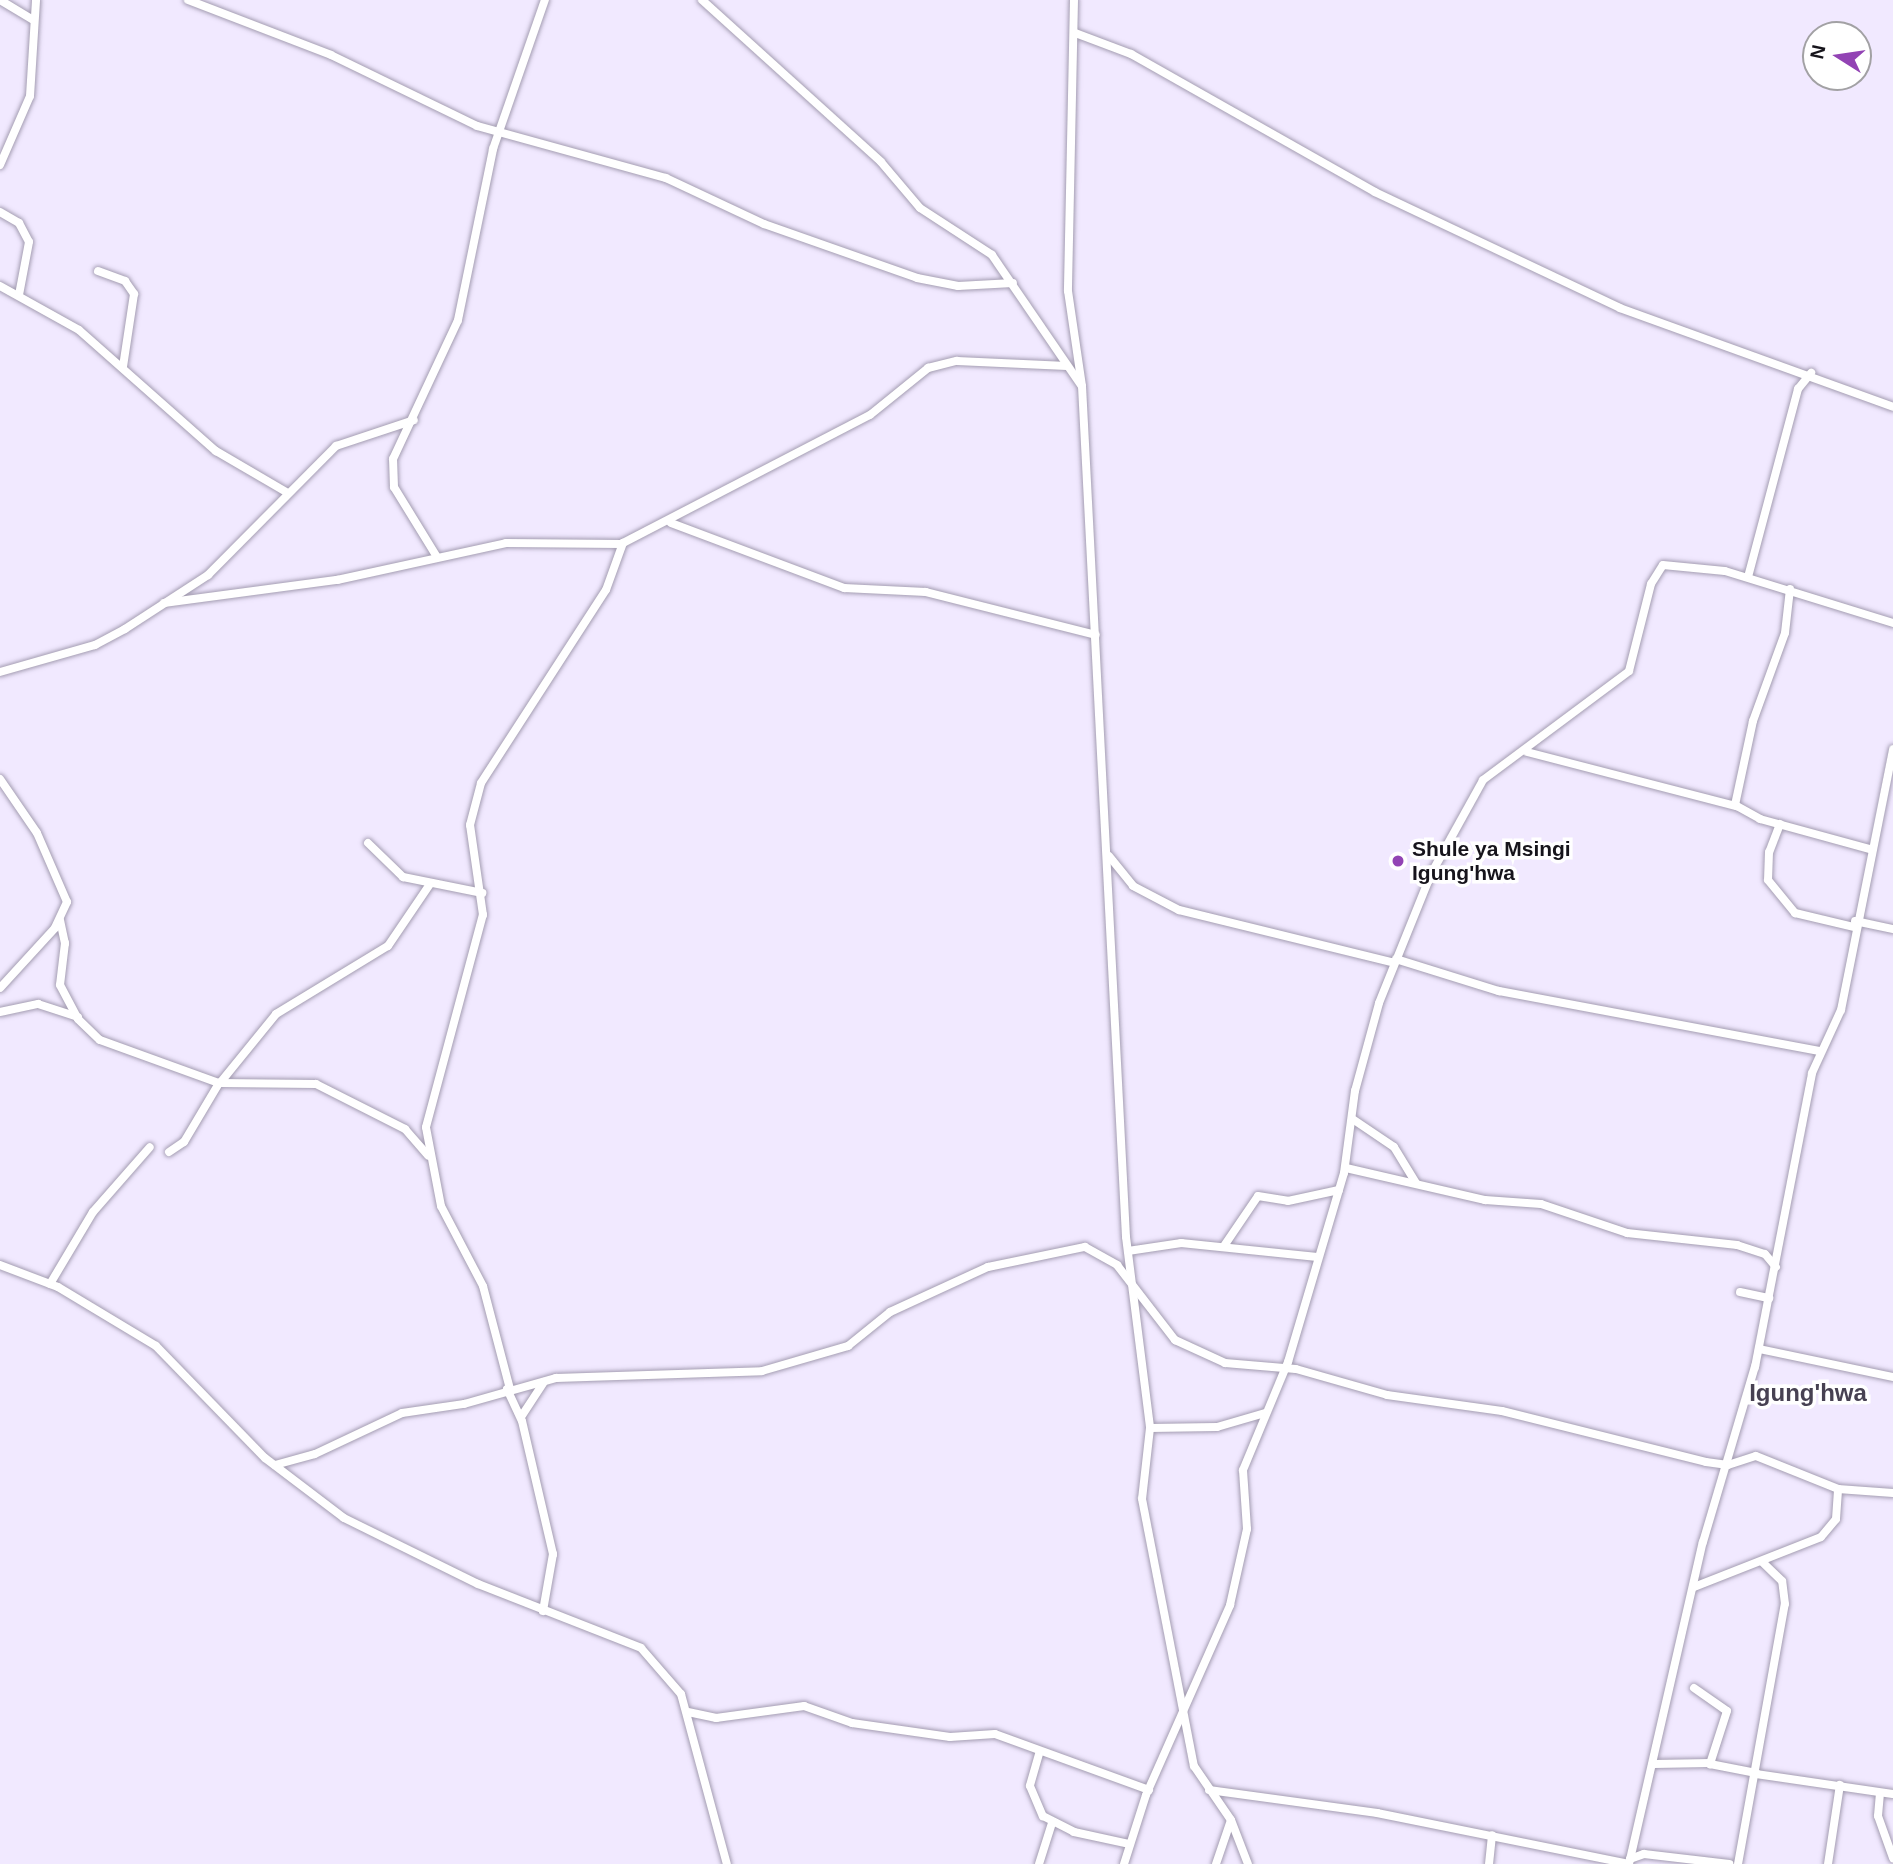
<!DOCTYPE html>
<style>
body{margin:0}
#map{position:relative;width:1893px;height:1864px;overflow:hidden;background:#f1e9ff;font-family:Arial,sans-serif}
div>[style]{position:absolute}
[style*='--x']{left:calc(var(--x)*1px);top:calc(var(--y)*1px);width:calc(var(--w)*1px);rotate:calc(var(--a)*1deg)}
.roads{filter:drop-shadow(0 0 2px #a49db2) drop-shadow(0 0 2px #a49db2)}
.minor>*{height:8px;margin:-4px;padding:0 4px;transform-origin:4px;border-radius:4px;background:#fff}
.dots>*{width:19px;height:19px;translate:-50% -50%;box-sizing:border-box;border:4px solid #fff;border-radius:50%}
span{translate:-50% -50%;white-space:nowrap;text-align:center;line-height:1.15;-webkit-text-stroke:7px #fff;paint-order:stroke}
.poi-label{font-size:21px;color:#16141b;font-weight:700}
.left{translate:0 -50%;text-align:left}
.quarter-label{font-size:24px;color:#474152;font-weight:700}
.north{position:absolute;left:1802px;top:21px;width:70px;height:70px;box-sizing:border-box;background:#fff;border:2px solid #a2a1a4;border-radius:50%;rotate:282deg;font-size:19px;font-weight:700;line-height:28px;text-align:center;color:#16141b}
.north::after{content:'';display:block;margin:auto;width:24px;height:32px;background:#9243b4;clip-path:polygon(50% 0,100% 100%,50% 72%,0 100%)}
</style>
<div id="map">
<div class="roads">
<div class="minor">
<i style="--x:0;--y:0;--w:39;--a:31"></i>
<i style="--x:188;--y:0;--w:153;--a:21"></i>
<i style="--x:331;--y:55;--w:162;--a:25.9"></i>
<i style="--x:477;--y:126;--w:196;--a:15.4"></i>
<i style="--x:666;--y:178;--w:108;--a:25.1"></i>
<i style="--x:764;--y:224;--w:162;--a:19.4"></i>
<i style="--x:917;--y:278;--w:42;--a:11"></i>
<i style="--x:958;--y:286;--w:55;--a:-3.1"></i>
<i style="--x:702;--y:0;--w:241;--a:42.1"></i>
<i style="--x:881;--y:162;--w:60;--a:49.7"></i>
<i style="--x:920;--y:208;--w:86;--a:33.1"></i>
<i style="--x:992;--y:255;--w:158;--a:55.6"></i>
<i style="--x:1074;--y:0;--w:291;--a:91.2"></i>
<i style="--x:1068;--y:291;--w:96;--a:81.6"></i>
<i style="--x:1082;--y:386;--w:852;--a:87.04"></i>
<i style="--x:1126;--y:1237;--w:193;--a:82.8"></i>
<i style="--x:1150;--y:1428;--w:71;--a:96.4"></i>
<i style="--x:1142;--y:1499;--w:272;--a:79"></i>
<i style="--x:1194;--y:1766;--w:65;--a:55.6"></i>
<i style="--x:1231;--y:1820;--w:47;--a:68.9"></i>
<i style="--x:1075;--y:33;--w:60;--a:20.6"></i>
<i style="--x:1131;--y:54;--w:280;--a:29.5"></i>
<i style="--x:1375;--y:192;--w:271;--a:25.3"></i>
<i style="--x:1620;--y:308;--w:290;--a:19.9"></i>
<i style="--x:0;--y:165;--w:75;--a:-66.5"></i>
<i style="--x:30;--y:96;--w:96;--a:-86.4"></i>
<i style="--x:0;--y:212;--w:22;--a:30"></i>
<i style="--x:19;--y:223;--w:21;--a:62"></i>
<i style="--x:29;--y:242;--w:54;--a:100.7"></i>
<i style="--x:98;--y:271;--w:29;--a:20"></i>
<i style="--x:125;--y:281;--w:16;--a:55"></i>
<i style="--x:134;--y:294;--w:74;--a:98.6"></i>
<i style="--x:0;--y:286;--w:90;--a:29.1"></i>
<i style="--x:79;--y:330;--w:183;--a:41.5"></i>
<i style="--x:216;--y:451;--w:83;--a:30.3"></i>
<i style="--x:671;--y:523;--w:185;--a:20.6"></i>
<i style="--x:844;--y:588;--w:82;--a:2.8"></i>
<i style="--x:926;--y:592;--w:175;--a:14.2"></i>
<i style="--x:437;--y:557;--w:82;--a:-121.6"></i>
<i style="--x:394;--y:487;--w:28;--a:-92"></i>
<i style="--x:393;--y:459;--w:153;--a:-64.9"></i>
<i style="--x:458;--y:320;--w:175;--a:-78.4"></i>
<i style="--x:493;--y:149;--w:158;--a:-70.8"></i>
<i style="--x:1748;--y:577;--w:195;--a:-75.1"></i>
<i style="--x:1798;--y:389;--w:21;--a:-51"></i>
<i style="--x:1790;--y:589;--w:44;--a:96.5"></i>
<i style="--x:1785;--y:633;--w:94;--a:110"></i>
<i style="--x:1753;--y:721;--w:86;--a:102.1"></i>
<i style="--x:1735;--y:805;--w:29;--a:29"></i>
<i style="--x:1760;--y:819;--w:114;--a:15.3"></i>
<i style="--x:164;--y:603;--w:175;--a:-7.6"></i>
<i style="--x:337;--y:580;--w:173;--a:-12.3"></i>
<i style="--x:506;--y:543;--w:115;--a:0.5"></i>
<i style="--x:621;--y:544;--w:280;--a:-27.4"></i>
<i style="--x:870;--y:415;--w:75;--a:-39"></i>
<i style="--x:928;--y:368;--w:30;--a:-14"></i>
<i style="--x:957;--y:361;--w:110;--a:2.6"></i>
<i style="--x:0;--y:672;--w:99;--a:-15.9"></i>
<i style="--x:95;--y:645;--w:34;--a:-28"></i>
<i style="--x:125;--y:629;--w:99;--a:-33"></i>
<i style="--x:208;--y:575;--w:182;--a:-45.2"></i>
<i style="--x:336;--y:446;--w:82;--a:-18.4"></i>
<i style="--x:1527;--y:752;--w:216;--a:14.5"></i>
<i style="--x:0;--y:779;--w:65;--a:55.6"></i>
<i style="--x:37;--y:833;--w:75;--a:66.5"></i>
<i style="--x:67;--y:902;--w:29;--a:115"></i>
<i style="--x:55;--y:928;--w:81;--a:132.5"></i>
<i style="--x:1780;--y:824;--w:30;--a:111"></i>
<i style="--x:1769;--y:852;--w:28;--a:92"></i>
<i style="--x:1768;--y:880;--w:43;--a:50.7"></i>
<i style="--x:1795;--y:913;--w:61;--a:13.3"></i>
<i style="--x:368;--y:843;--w:49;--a:44.2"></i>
<i style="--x:403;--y:877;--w:81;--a:11.4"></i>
<i style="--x:1109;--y:856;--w:38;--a:51"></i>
<i style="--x:1133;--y:886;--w:52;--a:27.6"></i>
<i style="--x:1179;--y:910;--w:221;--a:13.8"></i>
<i style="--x:60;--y:920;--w:24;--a:78"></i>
<i style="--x:65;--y:943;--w:42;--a:96.8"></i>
<i style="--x:60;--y:985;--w:38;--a:62"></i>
<i style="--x:78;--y:1019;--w:30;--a:44"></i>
<i style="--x:100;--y:1040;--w:127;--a:19.9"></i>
<i style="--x:219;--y:1083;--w:97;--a:0.6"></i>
<i style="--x:316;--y:1084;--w:100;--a:26.8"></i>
<i style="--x:405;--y:1129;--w:35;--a:49"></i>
<i style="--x:1855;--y:921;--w:39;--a:12"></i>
<i style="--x:1396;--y:959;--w:108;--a:17.3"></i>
<i style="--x:1499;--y:991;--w:326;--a:10.6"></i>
<i style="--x:0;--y:1012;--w:39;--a:-12"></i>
<i style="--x:38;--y:1004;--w:42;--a:18"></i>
<i style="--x:220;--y:1083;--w:89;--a:-50.9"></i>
<i style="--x:276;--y:1014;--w:131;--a:-31.3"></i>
<i style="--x:388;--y:946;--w:75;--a:-55.9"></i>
<i style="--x:1354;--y:1120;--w:48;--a:34"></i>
<i style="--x:1394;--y:1147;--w:42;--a:58.6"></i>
<i style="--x:169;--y:1152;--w:18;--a:-34"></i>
<i style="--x:184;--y:1142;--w:69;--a:-59.3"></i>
<i style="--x:1346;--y:1168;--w:143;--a:13"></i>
<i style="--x:1485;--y:1200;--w:56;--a:4.1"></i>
<i style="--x:1541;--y:1204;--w:91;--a:18.6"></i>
<i style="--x:1627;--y:1233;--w:111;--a:6.2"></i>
<i style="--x:1737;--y:1245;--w:29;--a:18"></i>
<i style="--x:1765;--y:1254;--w:17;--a:50"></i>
<i style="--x:1224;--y:1246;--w:60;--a:-55.8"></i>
<i style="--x:1258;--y:1196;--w:30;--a:9"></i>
<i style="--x:1288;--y:1201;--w:52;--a:-12.2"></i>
<i style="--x:1128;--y:1251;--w:54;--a:-8.6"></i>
<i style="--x:1181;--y:1243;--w:137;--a:5.9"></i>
<i style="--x:0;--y:1265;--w:62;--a:20.8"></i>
<i style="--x:58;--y:1287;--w:114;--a:31"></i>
<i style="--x:156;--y:1346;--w:156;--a:45.8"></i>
<i style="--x:265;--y:1458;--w:99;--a:37.2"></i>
<i style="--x:344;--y:1518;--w:149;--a:26.2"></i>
<i style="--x:478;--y:1584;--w:175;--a:21.4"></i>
<i style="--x:641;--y:1648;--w:61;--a:49"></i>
<i style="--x:681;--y:1694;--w:176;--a:74.9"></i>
<i style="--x:50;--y:1284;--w:84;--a:-59.2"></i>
<i style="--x:93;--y:1212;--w:86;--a:-48.8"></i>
<i style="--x:1740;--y:1292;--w:30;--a:12"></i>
<i style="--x:1759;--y:1349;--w:137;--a:11.8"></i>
<i style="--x:507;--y:1389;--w:35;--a:65"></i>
<i style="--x:522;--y:1421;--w:137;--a:76.9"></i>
<i style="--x:553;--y:1554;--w:58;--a:100"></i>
<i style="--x:510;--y:1389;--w:106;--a:-104.7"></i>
<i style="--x:483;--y:1286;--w:90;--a:-117.7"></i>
<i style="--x:441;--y:1206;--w:80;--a:-100.8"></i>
<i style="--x:426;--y:1127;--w:220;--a:-75"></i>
<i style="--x:483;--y:915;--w:91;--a:-98.2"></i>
<i style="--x:470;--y:825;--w:43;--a:-75.3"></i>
<i style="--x:481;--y:783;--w:230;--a:-57.1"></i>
<i style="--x:606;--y:590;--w:50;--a:-70.1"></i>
<i style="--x:521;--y:1417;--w:42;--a:-56.7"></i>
<i style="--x:1150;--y:1428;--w:67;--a:-0.9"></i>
<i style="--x:1217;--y:1427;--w:50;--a:-16.3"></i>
<i style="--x:275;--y:1465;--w:41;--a:-15.4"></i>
<i style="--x:315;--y:1454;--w:96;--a:-25.2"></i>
<i style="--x:402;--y:1413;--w:63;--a:-8.3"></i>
<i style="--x:464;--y:1404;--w:96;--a:-15.8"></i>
<i style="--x:556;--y:1378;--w:206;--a:-1.9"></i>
<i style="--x:762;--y:1371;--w:90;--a:-16.2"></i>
<i style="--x:848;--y:1346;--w:54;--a:-39"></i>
<i style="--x:890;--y:1312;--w:108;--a:-24.7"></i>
<i style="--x:988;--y:1267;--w:99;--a:-11.7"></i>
<i style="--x:1085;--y:1247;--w:37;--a:29"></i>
<i style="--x:1117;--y:1265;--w:95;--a:52.3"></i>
<i style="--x:1175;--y:1340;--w:55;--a:24.7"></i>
<i style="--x:1225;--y:1363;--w:71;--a:4.8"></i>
<i style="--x:1296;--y:1369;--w:95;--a:15.9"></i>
<i style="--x:1387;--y:1395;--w:116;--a:7.9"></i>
<i style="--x:1502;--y:1411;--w:210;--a:14"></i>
<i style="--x:1706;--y:1462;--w:22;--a:8"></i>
<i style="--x:1728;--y:1465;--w:29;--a:-18"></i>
<i style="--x:1756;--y:1456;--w:88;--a:21.9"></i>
<i style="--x:1838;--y:1489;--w:55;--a:4.2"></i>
<i style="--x:1694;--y:1587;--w:136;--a:-21.5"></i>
<i style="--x:1821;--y:1537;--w:23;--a:-50"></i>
<i style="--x:1836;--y:1519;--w:30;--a:-86"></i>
<i style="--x:1694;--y:1688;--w:40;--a:34.9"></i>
<i style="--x:1727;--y:1711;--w:56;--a:107.8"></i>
<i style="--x:1710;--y:1764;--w:47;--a:11.1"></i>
<i style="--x:688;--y:1712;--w:29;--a:12"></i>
<i style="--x:716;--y:1718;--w:89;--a:-7.8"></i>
<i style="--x:804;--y:1706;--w:51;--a:19.5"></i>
<i style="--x:852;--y:1723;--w:99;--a:8.1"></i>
<i style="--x:950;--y:1737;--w:45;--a:-3.8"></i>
<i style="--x:995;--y:1734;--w:164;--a:20"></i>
<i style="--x:1039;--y:1754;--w:33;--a:106"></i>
<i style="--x:1030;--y:1786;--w:33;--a:67"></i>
<i style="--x:1043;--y:1816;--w:35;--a:27"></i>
<i style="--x:1074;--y:1832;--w:56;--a:12.3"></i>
<i style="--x:1654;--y:1764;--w:56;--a:-1"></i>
<i style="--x:1756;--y:1774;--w:138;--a:8.3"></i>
<i style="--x:1209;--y:1790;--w:170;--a:7.8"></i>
<i style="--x:1377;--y:1813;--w:257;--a:11.4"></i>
<i style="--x:1880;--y:1793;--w:23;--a:95"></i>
<i style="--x:1878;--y:1816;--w:45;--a:70.3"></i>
<i style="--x:1630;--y:1859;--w:15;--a:-20"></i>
<i style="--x:1644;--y:1854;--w:86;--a:6.7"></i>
<i style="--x:1039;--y:1864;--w:43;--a:-72.4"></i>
<i style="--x:1124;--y:1864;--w:72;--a:-72.3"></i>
<i style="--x:1146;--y:1795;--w:208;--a:-66.1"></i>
<i style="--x:1230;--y:1605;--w:78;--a:-77.4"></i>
<i style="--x:1247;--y:1529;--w:59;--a:-93.9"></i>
<i style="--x:1243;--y:1470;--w:117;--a:-67.4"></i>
<i style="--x:1288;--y:1362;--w:197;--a:-73.5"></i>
<i style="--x:1344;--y:1173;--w:83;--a:-82.4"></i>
<i style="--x:1355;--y:1091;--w:91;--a:-74.7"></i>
<i style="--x:1379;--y:1003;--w:139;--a:-68"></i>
<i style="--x:1431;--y:874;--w:107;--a:-61"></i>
<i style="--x:1483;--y:780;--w:182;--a:-36.7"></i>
<i style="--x:1629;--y:671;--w:90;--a:-75.8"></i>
<i style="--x:1651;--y:584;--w:22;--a:-58"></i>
<i style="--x:1663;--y:565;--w:62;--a:5.5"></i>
<i style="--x:1725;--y:571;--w:176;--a:17.2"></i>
<i style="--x:1216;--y:1864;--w:46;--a:-71.2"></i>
<i style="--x:1489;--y:1864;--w:29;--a:-84"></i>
<i style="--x:1629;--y:1864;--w:330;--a:-77.1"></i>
<i style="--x:1703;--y:1542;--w:183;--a:-73.5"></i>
<i style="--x:1755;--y:1367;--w:299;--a:-79"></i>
<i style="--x:1812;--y:1073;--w:69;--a:-65.3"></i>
<i style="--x:1841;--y:1010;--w:266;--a:-78.7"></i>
<i style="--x:1738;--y:1864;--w:264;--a:-79.8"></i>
<i style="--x:1785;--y:1604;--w:23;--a:-97"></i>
<i style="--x:1782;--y:1581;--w:28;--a:-136"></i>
<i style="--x:1828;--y:1864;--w:80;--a:-81.4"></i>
</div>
</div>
<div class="dots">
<i style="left:1398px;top:861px;background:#9243b4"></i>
</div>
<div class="poi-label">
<span class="left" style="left:1412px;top:861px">Shule ya Msingi<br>Igung'hwa</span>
</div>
<div class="quarter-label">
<span style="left:1808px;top:1393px">Igung'hwa</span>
</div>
<div class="north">N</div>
</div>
